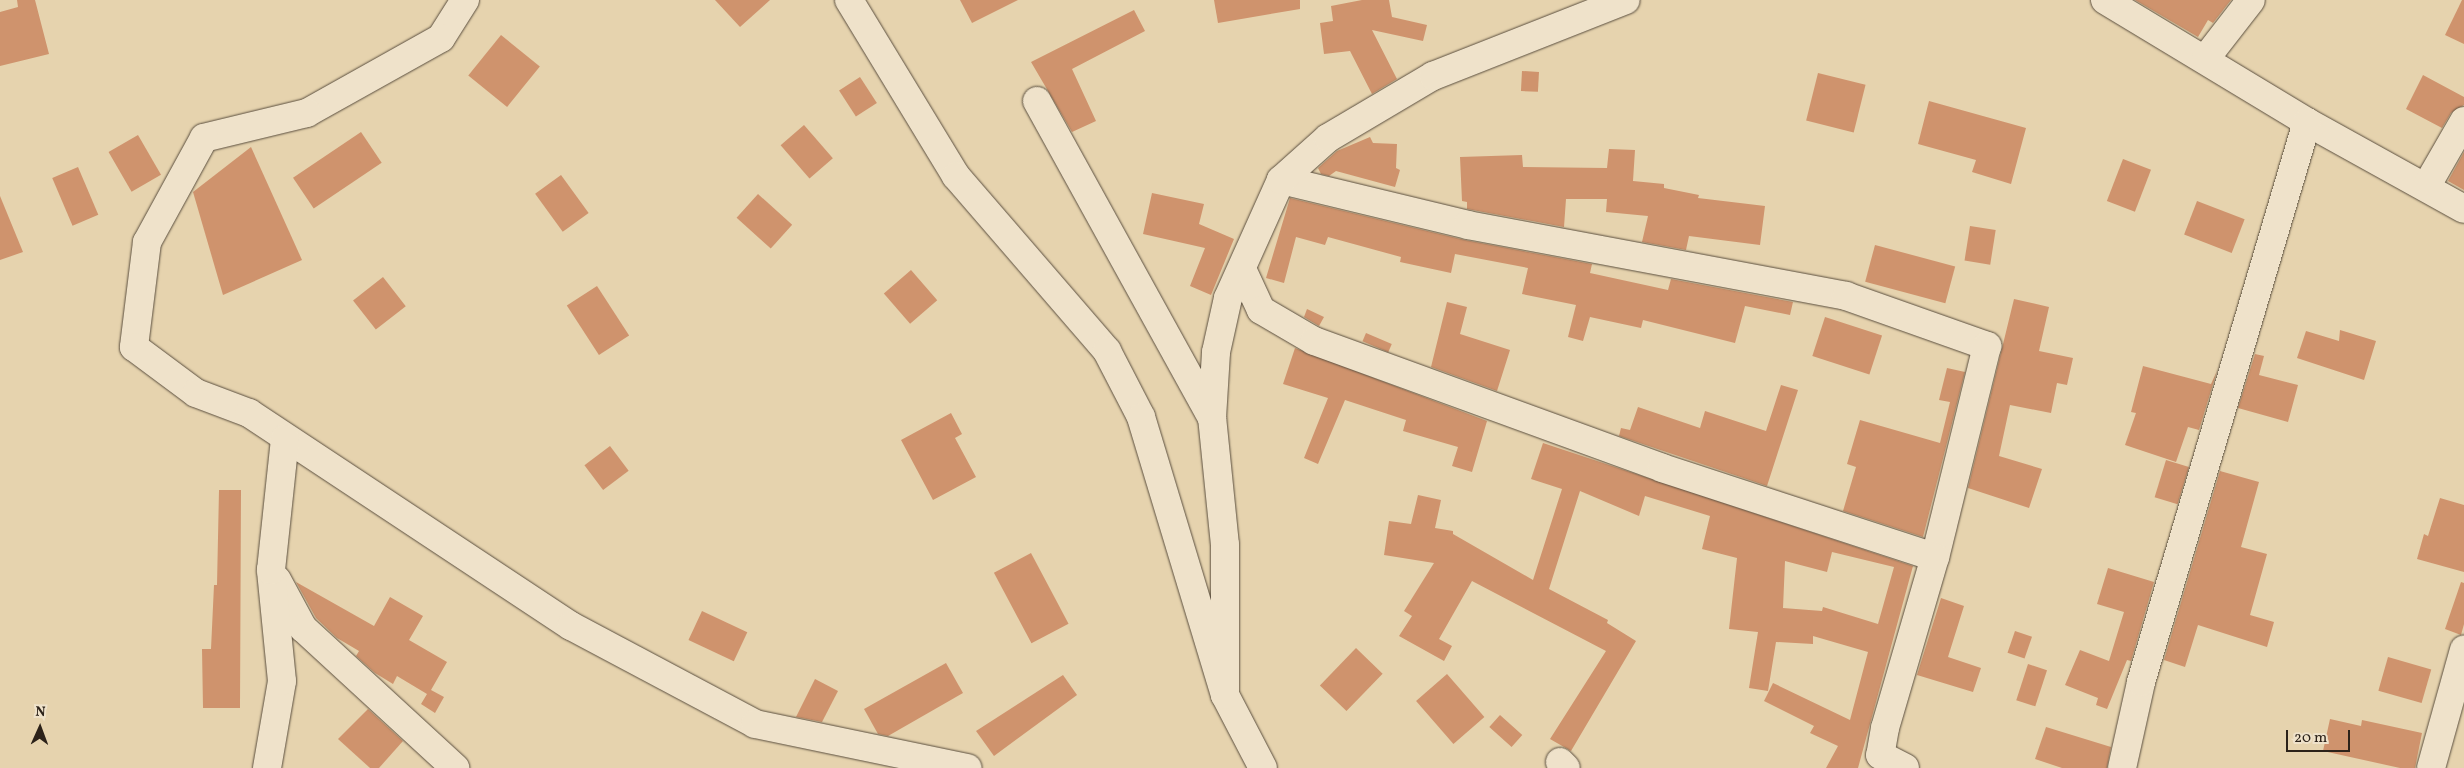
<!DOCTYPE html>
<style>
body{margin:0}
#map{position:relative;width:2464px;height:768px;overflow:hidden;background:#e6d3ae;font-family:Vollkorn,serif}
div>[style]{position:absolute}
[style*='--x']{left:calc(var(--x)*1px);top:calc(var(--y)*1px);width:calc(var(--w)*1px);rotate:calc(var(--a)*1deg)}
.building>*{inset:0;background:#cf936d;transform-origin:0 0}
.roads{filter:drop-shadow(0 0 1px #5a4e3e) drop-shadow(0 0 1px #5a4e3e)}
.minor>*{height:28px;margin:-14px;padding:0 14px;transform-origin:14px;border-radius:14px;background:#efe2ca}
span{translate:-50% -50%;white-space:nowrap;text-align:center;line-height:1.15;-webkit-text-stroke:4px #efe2ca;paint-order:stroke}
.north{position:absolute;left:15px;top:703px;width:50px;height:50px;-webkit-text-stroke:4px #efe2ca;paint-order:stroke;rotate:2deg;font-size:14px;font-weight:700;line-height:20px;text-align:center;color:#2c2219}
.north::after{content:'';display:block;margin:auto;width:18px;height:22px;background:#2c2219;clip-path:polygon(50% 0,100% 100%,50% 72%,0 100%)}
.scale{position:absolute;left:2286px;top:730px;width:64px;height:22px;box-sizing:border-box;border:2px solid #2c2219;border-top:0;padding-left:6px;font-size:15px;line-height:18px;white-space:nowrap;color:#2c2219;-webkit-text-stroke:4px #efe2ca;paint-order:stroke}
</style>
<div id="map">
<div class="building">
<i style="clip-path:polygon(17px 0,35px 0,49px 54px,0 66px,0 12px,18px 7px)"></i>
<i style="clip-path:polygon(715px 0,770px 0,740px 27px)"></i>
<i style="clip-path:polygon(960px 0,1018px 0,972px 23px)"></i>
<i style="clip-path:polygon(1214px 0,1300px 0,1300px 9px,1218px 23px)"></i>
<i style="clip-path:polygon(1362px 0,1389px 0,1392px 17px,1427px 25px,1423px 41px,1372px 30px,1397px 79px,1372px 94px,1350px 51px,1324px 54px,1320px 23px,1333px 21px,1331px 6px)"></i>
<i style="clip-path:polygon(2135px 0,2231px 0,2213px 23px,2208px 20px,2198px 37px)"></i>
<i style="clip-path:polygon(2462px 0,2464px 0,2464px 44px,2445px 35px)"></i>
<i style="clip-path:polygon(1134px 10px,1145px 31px,1072px 69px,1096px 121px,1072px 132px,1031px 62px)"></i>
<i style="left:501px;top:35px;width:50px;height:52px;rotate:39deg"></i>
<i style="left:1522px;top:71px;width:17px;height:20px;rotate:3deg"></i>
<i style="left:1818px;top:73px;width:49px;height:49px;rotate:14deg"></i>
<i style="clip-path:polygon(2423px 75px,2464px 97px,2464px 105px,2451px 113px,2442px 128px,2406px 109px)"></i>
<i style="left:860px;top:77px;width:31px;height:25px;rotate:57deg"></i>
<i style="clip-path:polygon(1929px 101px,2026px 128px,2011px 184px,1972px 172px,1976px 160px,1918px 144px)"></i>
<i style="left:804px;top:125px;width:44px;height:31px;rotate:49deg"></i>
<i style="left:361px;top:132px;width:37px;height:82px;rotate:56deg"></i>
<i style="left:138px;top:135px;width:46px;height:34px;rotate:60deg"></i>
<i style="clip-path:polygon(1370px 137px,1373px 143px,1397px 144px,1396px 168px,1400px 170px,1395px 187px,1336px 171px,1329px 176px,1321px 174px,1318px 168px,1337px 151px)"></i>
<i style="clip-path:polygon(251px 147px,302px 260px,223px 295px,193px 192px)"></i>
<i style="clip-path:polygon(1609px 149px,1635px 150px,1633px 181px,1664px 184px,1664px 188px,1699px 195px,1698px 198px,1765px 206px,1760px 245px,1689px 236px,1686px 250px,1642px 242px,1648px 216px,1606px 212px,1607px 199px,1566px 199px,1564px 227px,1467px 209px,1467px 202px,1462px 201px,1460px 157px,1522px 155px,1523px 167px,1607px 168px)"></i>
<i style="clip-path:polygon(2464px 152px,2464px 190px,2448px 181px)"></i>
<i style="left:2123px;top:159px;width:30px;height:45px;rotate:21deg"></i>
<i style="left:78px;top:167px;width:52px;height:28px;rotate:67deg"></i>
<i style="left:561px;top:175px;width:47px;height:32px;rotate:54deg"></i>
<i style="clip-path:polygon(1152px 193px,1204px 204px,1199px 224px,1234px 239px,1211px 295px,1190px 286px,1205px 248px,1143px 234px)"></i>
<i style="left:758px;top:194px;width:46px;height:32px;rotate:42deg"></i>
<i style="clip-path:polygon(0 196px,23px 252px,0 260px)"></i>
<i style="clip-path:polygon(1290px 198px,1465px 240px,1592px 264px,1590px 273px,1668px 290px,1671px 279px,1793px 302px,1790px 315px,1745px 306px,1735px 343px,1643px 320px,1641px 328px,1590px 317px,1583px 341px,1568px 337px,1576px 305px,1522px 294px,1528px 268px,1455px 254px,1451px 273px,1400px 262px,1401px 257px,1328px 237px,1325px 245px,1296px 237px,1284px 283px,1266px 278px)"></i>
<i style="left:2197px;top:201px;width:51px;height:36px;rotate:21deg"></i>
<i style="left:1970px;top:226px;width:26px;height:35px;rotate:9deg"></i>
<i style="left:1875px;top:245px;width:83px;height:38px;rotate:15deg"></i>
<i style="left:911px;top:270px;width:40px;height:36px;rotate:49deg"></i>
<i style="left:383px;top:277px;width:37px;height:38px;rotate:52deg"></i>
<i style="left:597px;top:286px;width:59px;height:36px;rotate:57deg"></i>
<i style="clip-path:polygon(2014px 299px,2049px 307px,2039px 351px,2073px 358px,2067px 385px,2057px 383px,2051px 413px,2010px 405px,1999px 456px,2042px 469px,2029px 508px,1968px 488px)"></i>
<i style="clip-path:polygon(1447px 302px,1467px 307px,1460px 334px,1510px 350px,1497px 391px,1431px 367px)"></i>
<i style="clip-path:polygon(1307px 309px,1324px 317px,1319px 326px,1304px 317px)"></i>
<i style="left:1825px;top:317px;width:60px;height:41px;rotate:18deg"></i>
<i style="clip-path:polygon(2340px 330px,2376px 341px,2364px 380px,2297px 358px,2306px 331px,2339px 341px)"></i>
<i style="left:1366px;top:333px;width:28px;height:9px;rotate:23deg"></i>
<i style="clip-path:polygon(1295px 348px,1487px 421px,1472px 472px,1452px 466px,1458px 447px,1403px 431px,1406px 420px,1345px 400px,1318px 464px,1304px 458px,1328px 398px,1283px 384px)"></i>
<i style="clip-path:polygon(2255px 354px,2264px 356px,2259px 375px,2298px 385px,2288px 422px,2238px 408px)"></i>
<i style="clip-path:polygon(2143px 366px,2211px 384px,2217px 371px,2199px 430px,2188px 427px,2176px 462px,2125px 445px,2136px 413px,2131px 412px)"></i>
<i style="clip-path:polygon(1947px 368px,1965px 372px,1923px 537px,1843px 511px,1856px 467px,1847px 464px,1860px 420px,1940px 443px,1950px 402px,1939px 400px)"></i>
<i style="clip-path:polygon(1781px 385px,1798px 390px,1767px 486px,1619px 436px,1621px 428px,1630px 430px,1638px 407px,1700px 428px,1705px 411px,1766px 431px)"></i>
<i style="clip-path:polygon(951px 413px,962px 434px,955px 438px,976px 477px,933px 500px,901px 440px)"></i>
<i style="clip-path:polygon(evenodd,1543px 443px,1913px 566px,1858px 768px,1826px 768px,1838px 746px,1810px 733px,1814px 726px,1764px 701px,1773px 683px,1850px 720px,1868px 652px,1813px 636px,1813px 644px,1776px 642px,1768px 691px,1749px 688px,1758px 632px,1729px 629px,1737px 558px,1702px 549px,1710px 516px,1645px 496px,1639px 516px,1580px 491px,1549px 589px,1608px 620px,1607px 623px,1636px 641px,1571px 751px,1550px 739px,1606px 651px,1472px 581px,1439px 639px,1452px 646px,1444px 661px,1399px 636px,1412px 616px,1404px 611px,1434px 563px,1384px 555px,1389px 521px,1411px 524px,1418px 495px,1441px 500px,1435px 528px,1453px 531px,1453px 534px,1533px 580px,1562px 489px,1531px 479px,1543px 443px,1832px 552px,1894px 567px,1878px 624px,1823px 607px,1822px 611px,1783px 608px,1785px 561px,1827px 572px,1832px 552px)"></i>
<i style="left:610px;top:446px;width:31px;height:32px;rotate:53deg"></i>
<i style="left:2166px;top:460px;width:24px;height:39px;rotate:17deg"></i>
<i style="clip-path:polygon(2220px 471px,2259px 482px,2241px 547px,2267px 554px,2250px 615px,2274px 622px,2267px 647px,2198px 625px,2185px 667px,2164px 660px)"></i>
<i style="clip-path:polygon(219px 490px,241px 490px,240px 708px,203px 708px,202px 649px,211px 649px,214px 585px,217px 585px)"></i>
<i style="clip-path:polygon(2440px 498px,2464px 505px,2464px 572px,2417px 559px,2424px 534px,2428px 536px)"></i>
<i style="left:1031px;top:553px;width:80px;height:42px;rotate:62deg"></i>
<i style="clip-path:polygon(2108px 568px,2154px 582px,2131px 661px,2127px 660px,2107px 709px,2096px 705px,2098px 698px,2065px 685px,2080px 650px,2109px 661px,2124px 612px,2097px 604px)"></i>
<i style="clip-path:polygon(296px 582px,374px 626px,390px 597px,423px 616px,409px 640px,447px 662px,431px 690px,444px 697px,435px 713px,421px 704px,427px 694px,397px 676px,393px 684px,375px 673px,356px 656px,359px 651px,337px 638px,316px 618px)"></i>
<i style="clip-path:polygon(2461px 582px,2464px 583px,2464px 624px,2461px 635px,2445px 629px)"></i>
<i style="clip-path:polygon(1941px 598px,1964px 606px,1948px 657px,1981px 668px,1973px 692px,1917px 675px)"></i>
<i style="left:702px;top:611px;width:50px;height:32px;rotate:25deg"></i>
<i style="left:2015px;top:631px;width:18px;height:23px;rotate:19deg"></i>
<i style="left:1356px;top:648px;width:37px;height:52px;rotate:44deg"></i>
<i style="left:2388px;top:657px;width:45px;height:35px;rotate:16deg"></i>
<i style="clip-path:polygon(946px 663px,963px 693px,888px 736px,878px 734px,864px 709px)"></i>
<i style="left:2028px;top:664px;width:20px;height:38px;rotate:18deg"></i>
<i style="left:1447px;top:674px;width:57px;height:41px;rotate:49deg"></i>
<i style="clip-path:polygon(1063px 675px,1077px 695px,994px 756px,976px 731px)"></i>
<i style="clip-path:polygon(815px 679px,838px 691px,822px 722px,796px 717px)"></i>
<i style="clip-path:polygon(368px 709px,403px 741px,379px 768px,370px 768px,338px 739px)"></i>
<i style="left:1500px;top:715px;width:30px;height:16px;rotate:42deg"></i>
<i style="clip-path:polygon(2330px 719px,2361px 726px,2362px 720px,2422px 733px,2415px 768px,2400px 768px,2323px 751px)"></i>
<i style="clip-path:polygon(2046px 727px,2111px 747px,2107px 768px,2062px 768px,2035px 759px)"></i>
</div>
<div class="roads">
<div class="minor">
<i style="--x:465;--y:0;--w:45;--a:122.3"></i>
<i style="--x:441;--y:38;--w:154;--a:150.8"></i>
<i style="--x:307;--y:113;--w:106;--a:166.4"></i>
<i style="--x:204;--y:138;--w:119;--a:118.7"></i>
<i style="--x:147;--y:242;--w:106;--a:97.1"></i>
<i style="--x:134;--y:347;--w:77;--a:36.6"></i>
<i style="--x:196;--y:393;--w:57;--a:20.7"></i>
<i style="--x:249;--y:413;--w:386;--a:33.5"></i>
<i style="--x:571;--y:626;--w:208;--a:28"></i>
<i style="--x:755;--y:724;--w:217;--a:11.7"></i>
<i style="--x:849;--y:0;--w:206;--a:58.7"></i>
<i style="--x:956;--y:176;--w:231;--a:49.2"></i>
<i style="--x:1107;--y:351;--w:74;--a:62.7"></i>
<i style="--x:1141;--y:417;--w:290;--a:73.2"></i>
<i style="--x:1225;--y:695;--w:82;--a:62.5"></i>
<i style="--x:2105;--y:0;--w:236;--a:31.1"></i>
<i style="--x:2307;--y:122;--w:179;--a:29"></i>
<i style="--x:2206;--y:58;--w:73;--a:-52.2"></i>
<i style="--x:1037;--y:101;--w:362;--a:61.1"></i>
<i style="--x:1281;--y:180;--w:192;--a:13.5"></i>
<i style="--x:1468;--y:225;--w:385;--a:10.6"></i>
<i style="--x:1846;--y:296;--w:150;--a:19.5"></i>
<i style="--x:1987;--y:346;--w:217;--a:103.8"></i>
<i style="--x:1935;--y:557;--w:178;--a:106.3"></i>
<i style="--x:1885;--y:728;--w:27;--a:100"></i>
<i style="--x:1880;--y:755;--w:28;--a:27"></i>
<i style="--x:2426;--y:187;--w:76;--a:-60.1"></i>
<i style="--x:1242;--y:269;--w:45;--a:65.1"></i>
<i style="--x:1261;--y:310;--w:61;--a:30.3"></i>
<i style="--x:1314;--y:341;--w:370;--a:20"></i>
<i style="--x:1662;--y:468;--w:287;--a:18.1"></i>
<i style="--x:277;--y:580;--w:55;--a:61.6"></i>
<i style="--x:303;--y:628;--w:207;--a:42.6"></i>
<i style="--x:1225;--y:695;--w:150;--a:-90"></i>
<i style="--x:1225;--y:545;--w:128;--a:-95.8"></i>
<i style="--x:1212;--y:418;--w:66;--a:-86.5"></i>
<i style="--x:1216;--y:352;--w:55;--a:-77.5"></i>
<i style="--x:1228;--y:298;--w:129;--a:-65.8"></i>
<i style="--x:1281;--y:180;--w:63;--a:-41.8"></i>
<i style="--x:1328;--y:138;--w:122;--a:-30.6"></i>
<i style="--x:1433;--y:76;--w:207;--a:-21.5"></i>
<i style="--x:1560;--y:762;--w:8;--a:45"></i>
<i style="--x:267;--y:768;--w:88;--a:-80.2"></i>
<i style="--x:282;--y:681;--w:112;--a:-95.7"></i>
<i style="--x:271;--y:570;--w:132;--a:-83.9"></i>
<i style="--x:2122;--y:768;--w:88;--a:-77.5"></i>
<i style="--x:2141;--y:682;--w:584;--a:-73.49"></i>
<i style="--x:2431;--y:768;--w:123;--a:-74.4"></i>
</div>
</div>
<div class="north">N</div>
<div class="scale">20 m</div>
</div>
